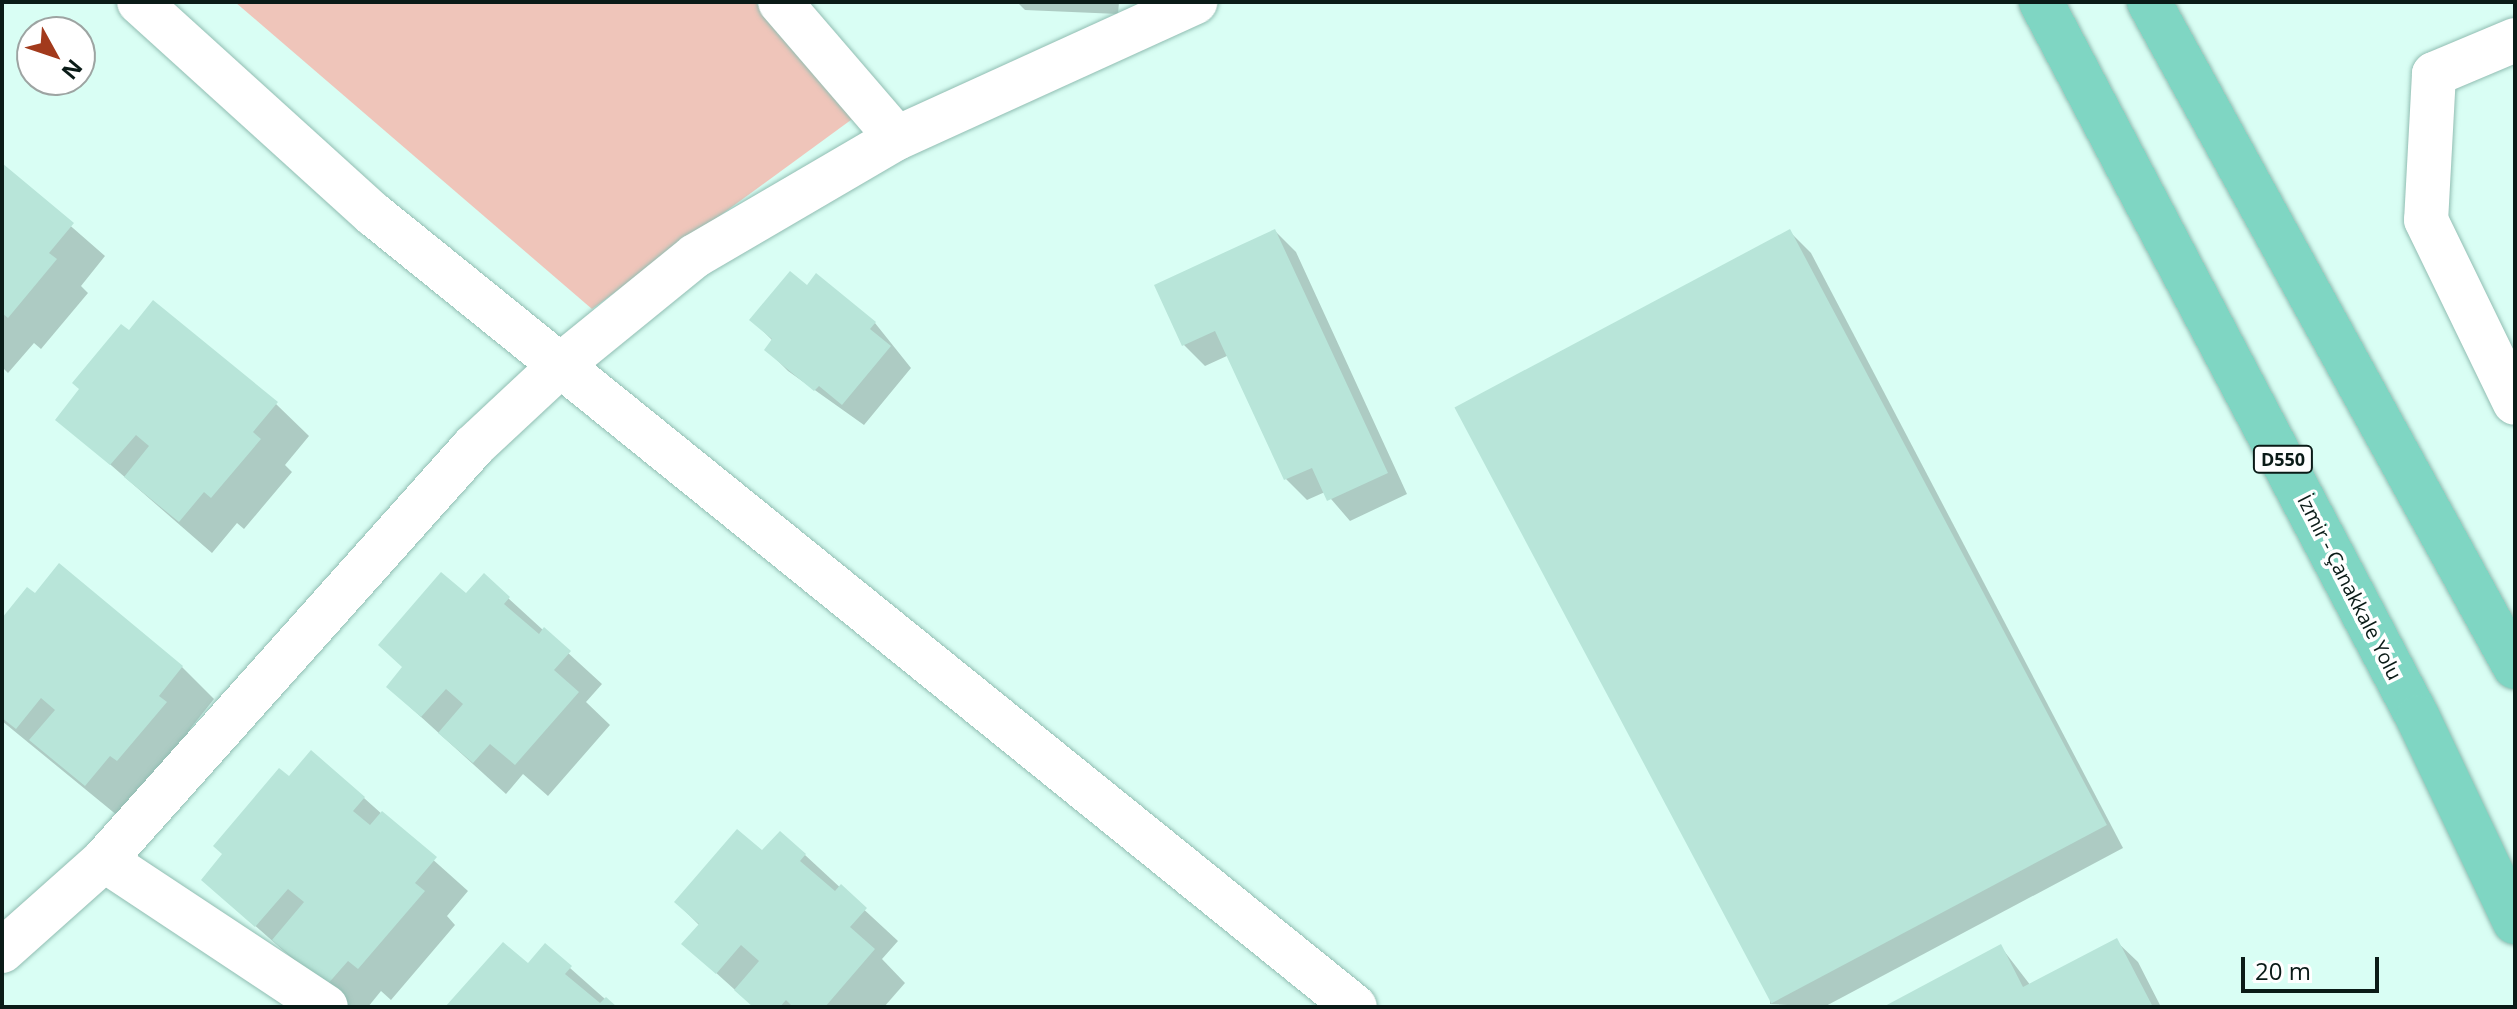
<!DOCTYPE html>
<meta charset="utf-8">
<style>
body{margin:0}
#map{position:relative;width:2517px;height:1009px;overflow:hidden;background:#d9fef4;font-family:"Open Sans",sans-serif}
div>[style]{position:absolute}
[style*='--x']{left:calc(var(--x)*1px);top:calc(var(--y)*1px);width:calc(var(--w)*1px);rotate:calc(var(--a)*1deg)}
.green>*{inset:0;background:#efc5ba}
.shadow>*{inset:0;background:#0003}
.building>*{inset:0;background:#b8e5d9;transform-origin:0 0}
.roads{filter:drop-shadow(0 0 2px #91bdb2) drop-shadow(0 0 2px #91bdb2)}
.minor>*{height:44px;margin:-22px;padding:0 22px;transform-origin:22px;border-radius:22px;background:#fff}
.trunk>*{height:44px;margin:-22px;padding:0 22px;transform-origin:22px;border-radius:22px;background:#7fd6c3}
span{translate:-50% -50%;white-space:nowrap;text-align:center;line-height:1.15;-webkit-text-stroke:7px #fff;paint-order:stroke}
.shield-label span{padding:2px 6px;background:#fff;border:2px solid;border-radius:6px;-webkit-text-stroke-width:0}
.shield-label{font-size:18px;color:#0a1b17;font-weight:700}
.street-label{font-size:20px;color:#0a1b17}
.frame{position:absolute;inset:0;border:4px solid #0a1b17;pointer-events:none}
.north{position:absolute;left:16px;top:16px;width:80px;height:80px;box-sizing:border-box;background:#fff;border:2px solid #9da4a2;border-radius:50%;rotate:130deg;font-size:22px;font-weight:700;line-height:32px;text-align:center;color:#0a1b17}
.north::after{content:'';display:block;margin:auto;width:28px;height:36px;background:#a23a1c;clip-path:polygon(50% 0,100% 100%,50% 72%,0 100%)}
.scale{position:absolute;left:2241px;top:957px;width:138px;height:36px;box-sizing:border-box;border:4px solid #0a1b17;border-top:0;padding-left:10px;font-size:24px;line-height:28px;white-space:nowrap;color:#0a1b17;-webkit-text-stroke:6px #fff;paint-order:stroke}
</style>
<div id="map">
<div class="green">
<i style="clip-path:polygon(235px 2px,755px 2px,855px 117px,592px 309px)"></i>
</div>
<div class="shadow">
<i style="clip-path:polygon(1017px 2px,1119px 2px,1118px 14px,1025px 10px)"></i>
<i style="clip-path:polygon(2px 166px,105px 256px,81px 286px,88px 293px,41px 349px,34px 343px,8px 373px,2px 367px)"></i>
<i style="clip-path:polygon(1275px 231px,1296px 252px,1407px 494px,1350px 521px,1325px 492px,1307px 500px,1286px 479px,1229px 355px,1205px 366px,1184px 345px,1156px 286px)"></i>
<i style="clip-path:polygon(1790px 232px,1811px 253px,2123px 848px,1824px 1007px,1770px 1004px)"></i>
<i style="clip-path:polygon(807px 287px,875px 323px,911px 368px,864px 425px,788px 371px,767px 350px,773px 341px,752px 320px)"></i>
<i style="clip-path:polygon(276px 404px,309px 436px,285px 465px,292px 472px,244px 529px,237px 523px,212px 553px,58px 419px)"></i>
<i style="clip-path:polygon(484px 576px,602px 684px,586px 702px,610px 725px,548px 796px,523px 774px,506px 794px,388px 687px)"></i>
<i style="clip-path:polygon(2px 621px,182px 667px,214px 699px,190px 729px,197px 736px,118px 816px,2px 721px)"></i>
<i style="clip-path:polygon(289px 779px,364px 798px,468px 891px,447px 916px,455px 925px,391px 1000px,381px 991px,368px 1007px,348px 1007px,203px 880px)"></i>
<i style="clip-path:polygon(763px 853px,805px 855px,898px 941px,882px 959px,905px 983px,884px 1007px,754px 1007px,684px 944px,700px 926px,676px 902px)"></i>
<i style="clip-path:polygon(2116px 941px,2138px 962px,2161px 1007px,1887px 1007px,2001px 947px,2031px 986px)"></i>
<i style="clip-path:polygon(528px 966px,570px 968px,614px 1007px,448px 1007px)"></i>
</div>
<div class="building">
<i style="clip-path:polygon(2px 163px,74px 223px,49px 253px,57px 259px,8px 318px,2px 313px)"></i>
<i style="clip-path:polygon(1275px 229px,1388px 473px,1327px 501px,1312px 468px,1284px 480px,1215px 331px,1182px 346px,1154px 285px)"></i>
<i style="left:1790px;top:229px;width:675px;height:380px;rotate:62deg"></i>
<i style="clip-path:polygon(790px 271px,807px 285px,816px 273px,876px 322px,870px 329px,891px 346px,842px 405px,819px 386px,814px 391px,764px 350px,772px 339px,749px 320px)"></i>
<i style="clip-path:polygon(153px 300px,278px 402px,253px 432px,261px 439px,211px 498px,204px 492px,179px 522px,124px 477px,149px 446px,136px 435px,110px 465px,55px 420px,79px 389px,72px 383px,121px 324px,129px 330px)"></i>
<i style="clip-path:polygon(59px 563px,183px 666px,159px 696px,167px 702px,117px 761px,110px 756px,85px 786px,29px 740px,55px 710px,41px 698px,16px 729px,2px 718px,2px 618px,27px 587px,35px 593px)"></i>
<i style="clip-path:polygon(441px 572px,466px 593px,484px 573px,510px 597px,504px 604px,539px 634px,544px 627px,571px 651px,554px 670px,579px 692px,515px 765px,490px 744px,473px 763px,438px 733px,463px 704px,446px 689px,421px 717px,386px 687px,402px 667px,378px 645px)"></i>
<i style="clip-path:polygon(311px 750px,365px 797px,353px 811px,370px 825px,382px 811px,437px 857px,415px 883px,425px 891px,358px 969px,348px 961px,326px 986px,272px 940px,304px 902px,288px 889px,255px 927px,201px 880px,222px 854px,213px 846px,279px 768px,289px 776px)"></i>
<i style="clip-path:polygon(737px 829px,762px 850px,780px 831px,806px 854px,800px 861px,835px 891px,841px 884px,867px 908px,850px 927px,875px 949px,825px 1007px,793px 1007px,786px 1000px,780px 1007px,753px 1007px,734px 990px,759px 961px,741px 945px,716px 974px,681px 944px,699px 924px,674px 902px)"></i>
<i style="clip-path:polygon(2117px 938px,2153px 1007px,1883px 1007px,2001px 944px,2023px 987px)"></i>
<i style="clip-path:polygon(503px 942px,528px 963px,545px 943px,572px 966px,565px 974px,600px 1003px,606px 997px,617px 1007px,445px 1007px)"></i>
</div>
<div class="roads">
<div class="minor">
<i style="--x:139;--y:2;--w:316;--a:42.2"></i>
<i style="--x:373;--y:214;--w:1262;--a:38.92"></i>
<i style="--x:780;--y:2;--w:179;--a:49.3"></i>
<i style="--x:2515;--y:40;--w:88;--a:157.2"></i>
<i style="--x:2434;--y:74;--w:146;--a:93.1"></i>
<i style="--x:2426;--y:220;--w:203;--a:64.1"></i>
<i style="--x:104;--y:860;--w:266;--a:33.5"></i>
<i style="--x:2;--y:951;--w:137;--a:-41.7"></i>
<i style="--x:104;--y:860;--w:555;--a:-48.21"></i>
<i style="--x:474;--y:446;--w:120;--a:-43"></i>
<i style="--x:562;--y:364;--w:171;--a:-39.1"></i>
<i style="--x:695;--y:256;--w:234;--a:-30.3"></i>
<i style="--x:897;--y:138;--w:328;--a:-24.5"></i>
</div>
<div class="trunk">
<i style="--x:2041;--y:2;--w:809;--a:62.23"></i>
<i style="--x:2418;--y:718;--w:226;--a:64.6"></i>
<i style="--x:2149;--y:2;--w:759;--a:61.17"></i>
</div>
</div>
<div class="shield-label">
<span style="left:2283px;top:459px">D550</span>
</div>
<div class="street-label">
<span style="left:2350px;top:587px;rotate:63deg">İzmir - Çanakkale Yolu</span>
</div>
<div class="frame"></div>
<div class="north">N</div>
<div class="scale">20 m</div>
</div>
